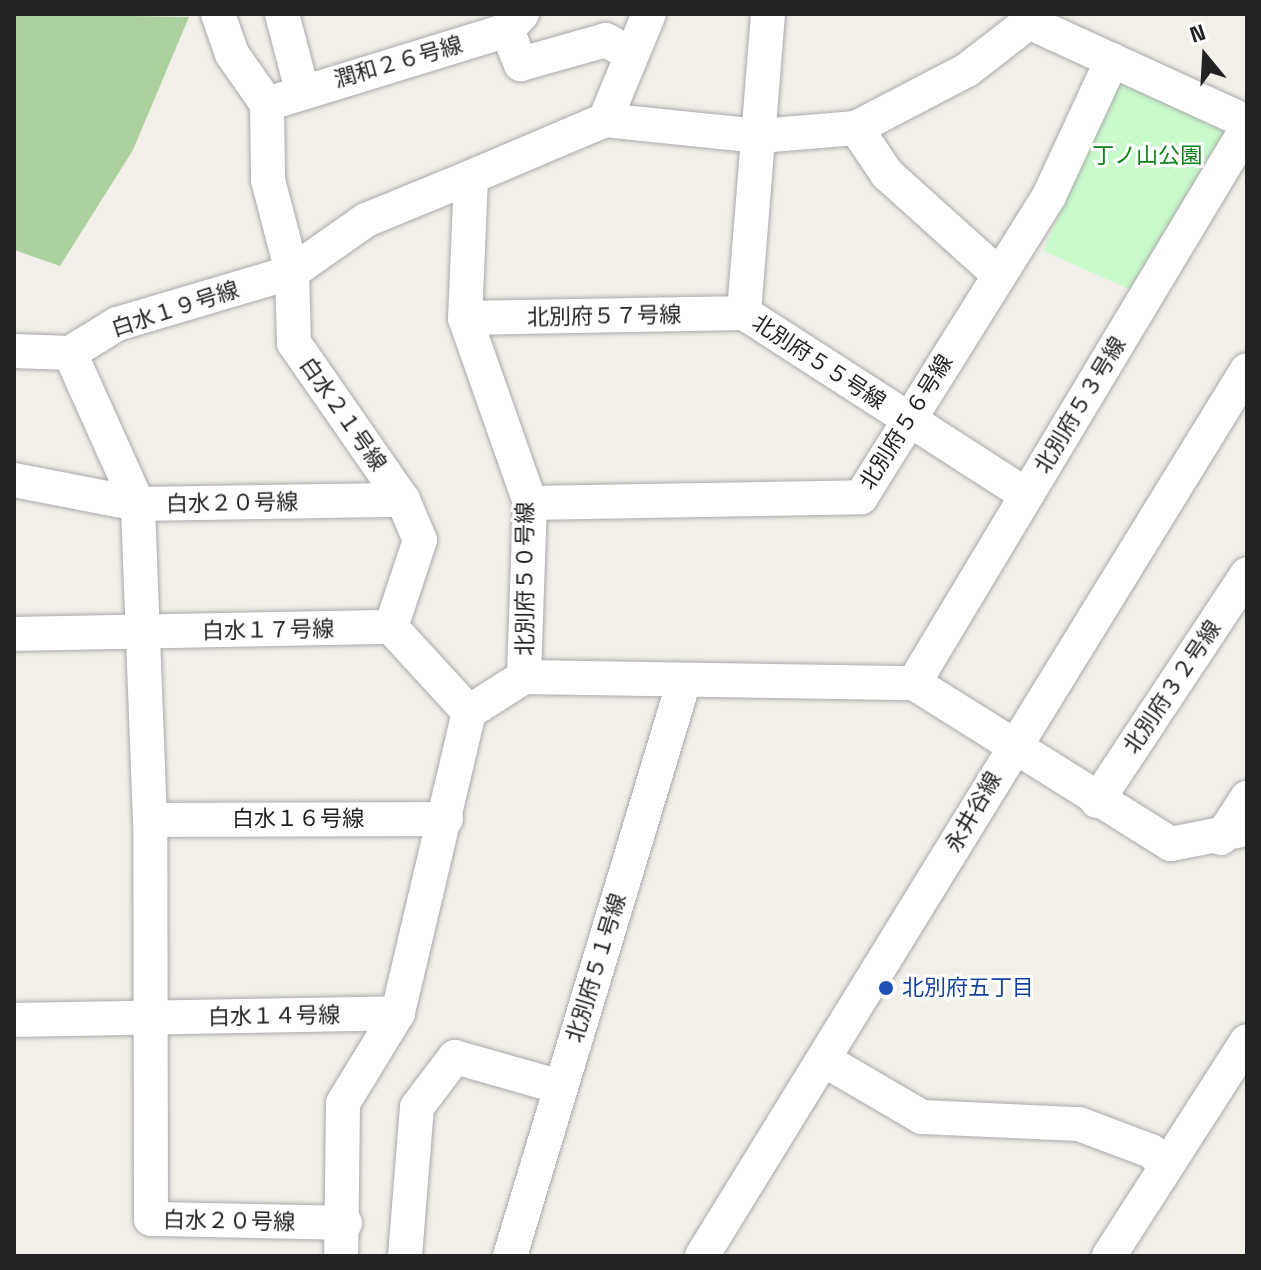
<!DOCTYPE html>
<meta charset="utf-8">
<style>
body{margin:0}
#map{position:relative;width:1261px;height:1270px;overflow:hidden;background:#f2efe9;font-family:"Space Grotesk","Noto Sans JP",sans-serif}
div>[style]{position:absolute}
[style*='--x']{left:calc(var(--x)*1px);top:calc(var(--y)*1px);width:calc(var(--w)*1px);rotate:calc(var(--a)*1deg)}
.forest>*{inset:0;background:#add19e}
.park>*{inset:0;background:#c8facc;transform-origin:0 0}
.roads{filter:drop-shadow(0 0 2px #a9a9a9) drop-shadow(0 0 2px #a9a9a9)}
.minor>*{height:34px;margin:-17px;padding:0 17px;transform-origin:17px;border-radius:17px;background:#fff}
.dots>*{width:22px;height:22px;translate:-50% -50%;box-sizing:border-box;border:4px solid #fff;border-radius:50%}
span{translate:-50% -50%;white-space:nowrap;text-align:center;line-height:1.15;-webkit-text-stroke:6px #fff;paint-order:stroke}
.street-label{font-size:22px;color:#222}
.park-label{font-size:22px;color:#0c8416}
.transit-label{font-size:22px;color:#164399}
.left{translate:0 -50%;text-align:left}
.frame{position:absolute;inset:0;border:16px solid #222;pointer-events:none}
.north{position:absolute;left:1165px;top:16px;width:80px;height:80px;-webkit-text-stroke:6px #fff;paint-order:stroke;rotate:342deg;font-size:22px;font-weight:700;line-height:32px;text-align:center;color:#222}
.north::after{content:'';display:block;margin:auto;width:28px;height:36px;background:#222;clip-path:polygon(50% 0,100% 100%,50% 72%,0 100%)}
</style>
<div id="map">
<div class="forest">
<i style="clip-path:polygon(14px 14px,189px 17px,133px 150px,60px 266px,14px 250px)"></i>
</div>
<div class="park">
<i style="left:1120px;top:78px;width:121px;height:189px;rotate:24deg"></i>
</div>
<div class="roads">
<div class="minor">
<i style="--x:218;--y:14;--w:42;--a:70.7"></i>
<i style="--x:232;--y:54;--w:61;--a:55"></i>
<i style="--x:267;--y:104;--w:76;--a:89.2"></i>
<i style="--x:268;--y:180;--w:95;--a:75.4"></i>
<i style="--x:292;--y:272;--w:71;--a:88.4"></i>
<i style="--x:294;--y:343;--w:191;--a:55.2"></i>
<i style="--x:403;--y:500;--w:43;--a:67"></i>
<i style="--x:420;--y:540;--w:92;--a:108.4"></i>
<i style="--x:391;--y:627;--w:115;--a:47.5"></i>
<i style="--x:469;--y:712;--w:309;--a:103.3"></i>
<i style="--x:398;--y:1013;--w:105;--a:121.4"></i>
<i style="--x:343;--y:1103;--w:153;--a:90.7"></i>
<i style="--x:282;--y:14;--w:79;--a:75.3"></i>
<i style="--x:768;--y:14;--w:300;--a:94.6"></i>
<i style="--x:744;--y:313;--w:336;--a:32.8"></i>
<i style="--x:507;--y:30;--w:37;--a:68"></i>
<i style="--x:521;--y:64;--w:88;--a:-15.8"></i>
<i style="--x:606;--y:40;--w:24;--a:30"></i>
<i style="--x:267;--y:104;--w:251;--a:-17.1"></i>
<i style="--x:507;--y:30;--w:22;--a:-47"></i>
<i style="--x:605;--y:120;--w:115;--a:-67.5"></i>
<i style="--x:1247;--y:122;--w:240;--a:-155.4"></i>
<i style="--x:1029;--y:22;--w:78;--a:142.3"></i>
<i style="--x:967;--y:70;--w:125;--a:152.4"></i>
<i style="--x:856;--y:128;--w:97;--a:175.3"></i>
<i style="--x:759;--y:136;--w:155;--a:-174.1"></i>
<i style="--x:605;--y:120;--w:146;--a:157"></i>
<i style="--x:471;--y:177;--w:141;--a:92.4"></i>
<i style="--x:465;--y:318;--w:196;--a:70.6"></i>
<i style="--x:530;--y:503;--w:174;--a:92"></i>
<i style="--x:524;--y:677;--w:390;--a:0.9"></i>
<i style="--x:914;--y:683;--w:303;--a:32.1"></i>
<i style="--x:1171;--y:844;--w:77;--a:-11.2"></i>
<i style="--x:856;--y:128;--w:55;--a:56"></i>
<i style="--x:887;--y:174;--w:151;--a:42"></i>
<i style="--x:465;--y:318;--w:279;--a:-1"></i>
<i style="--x:14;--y:351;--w:56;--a:2"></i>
<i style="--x:70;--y:353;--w:55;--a:-31.7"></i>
<i style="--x:117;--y:324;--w:183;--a:-16.5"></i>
<i style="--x:292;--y:272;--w:90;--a:-35.1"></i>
<i style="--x:366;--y:220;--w:113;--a:-22.3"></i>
<i style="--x:70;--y:353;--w:166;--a:65.8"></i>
<i style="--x:14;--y:480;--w:126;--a:11"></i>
<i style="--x:530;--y:503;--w:331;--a:-1"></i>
<i style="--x:861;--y:497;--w:355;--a:-58"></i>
<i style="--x:1049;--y:196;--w:150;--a:-65.1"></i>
<i style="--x:14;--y:634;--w:377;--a:-1.1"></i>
<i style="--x:914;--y:683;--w:647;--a:-59.04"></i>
<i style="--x:469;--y:712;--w:65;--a:-32.5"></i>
<i style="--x:1097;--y:801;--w:272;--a:-56.5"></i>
<i style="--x:150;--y:820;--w:296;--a:-0.2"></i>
<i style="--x:1221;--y:838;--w:48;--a:-57"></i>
<i style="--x:14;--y:1020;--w:384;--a:-1"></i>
<i style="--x:826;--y:1061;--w:111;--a:30.3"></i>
<i style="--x:922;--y:1117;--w:157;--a:2.6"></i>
<i style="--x:1079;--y:1124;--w:77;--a:20.6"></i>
<i style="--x:1151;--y:1151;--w:19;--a:43"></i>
<i style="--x:345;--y:1223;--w:194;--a:-178.8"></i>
<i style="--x:151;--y:1219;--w:399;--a:-90.1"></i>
<i style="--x:150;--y:820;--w:316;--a:-92.2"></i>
<i style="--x:138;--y:504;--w:265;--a:-0.9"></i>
<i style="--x:405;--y:1256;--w:149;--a:-85.4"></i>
<i style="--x:417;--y:1107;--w:63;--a:-52.8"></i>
<i style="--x:455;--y:1057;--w:109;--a:15.9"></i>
<i style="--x:510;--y:1256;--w:601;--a:-73.16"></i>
<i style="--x:702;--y:1256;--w:1040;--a:-58.4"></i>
<i style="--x:1109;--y:1256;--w:255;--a:-57.3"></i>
</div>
</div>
<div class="dots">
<i style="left:886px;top:988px;background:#1a4fb4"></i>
</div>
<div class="street-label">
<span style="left:398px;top:62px;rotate:-16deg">潤和２６号線</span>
<span style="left:175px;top:309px;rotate:-18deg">白水１９号線</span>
<span style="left:604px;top:316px;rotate:-1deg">北別府５７号線</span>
<span style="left:819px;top:362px;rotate:33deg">北別府５５号線</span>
<span style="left:1080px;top:405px;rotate:-59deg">北別府５３号線</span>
<span style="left:343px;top:414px;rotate:55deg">白水２１号線</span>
<span style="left:906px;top:422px;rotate:-58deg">北別府５６号線</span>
<span style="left:232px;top:503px;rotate:-1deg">白水２０号線</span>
<span style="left:525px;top:579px;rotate:-90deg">北別府５０号線</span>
<span style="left:268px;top:630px;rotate:-1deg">白水１７号線</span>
<span style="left:1172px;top:687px;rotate:-56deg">北別府３２号線</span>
<span style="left:973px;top:812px;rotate:-60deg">永井谷線</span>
<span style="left:298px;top:819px">白水１６号線</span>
<span style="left:596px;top:968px;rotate:-73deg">北別府５１号線</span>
<span style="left:274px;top:1016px;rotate:-1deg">白水１４号線</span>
<span style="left:229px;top:1221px;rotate:1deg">白水２０号線</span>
</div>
<div class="park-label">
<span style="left:1147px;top:156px">丁ノ山公園</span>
</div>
<div class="transit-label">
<span class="left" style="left:902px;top:988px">北別府五丁目</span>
</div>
<div class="frame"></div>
<div class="north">N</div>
</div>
